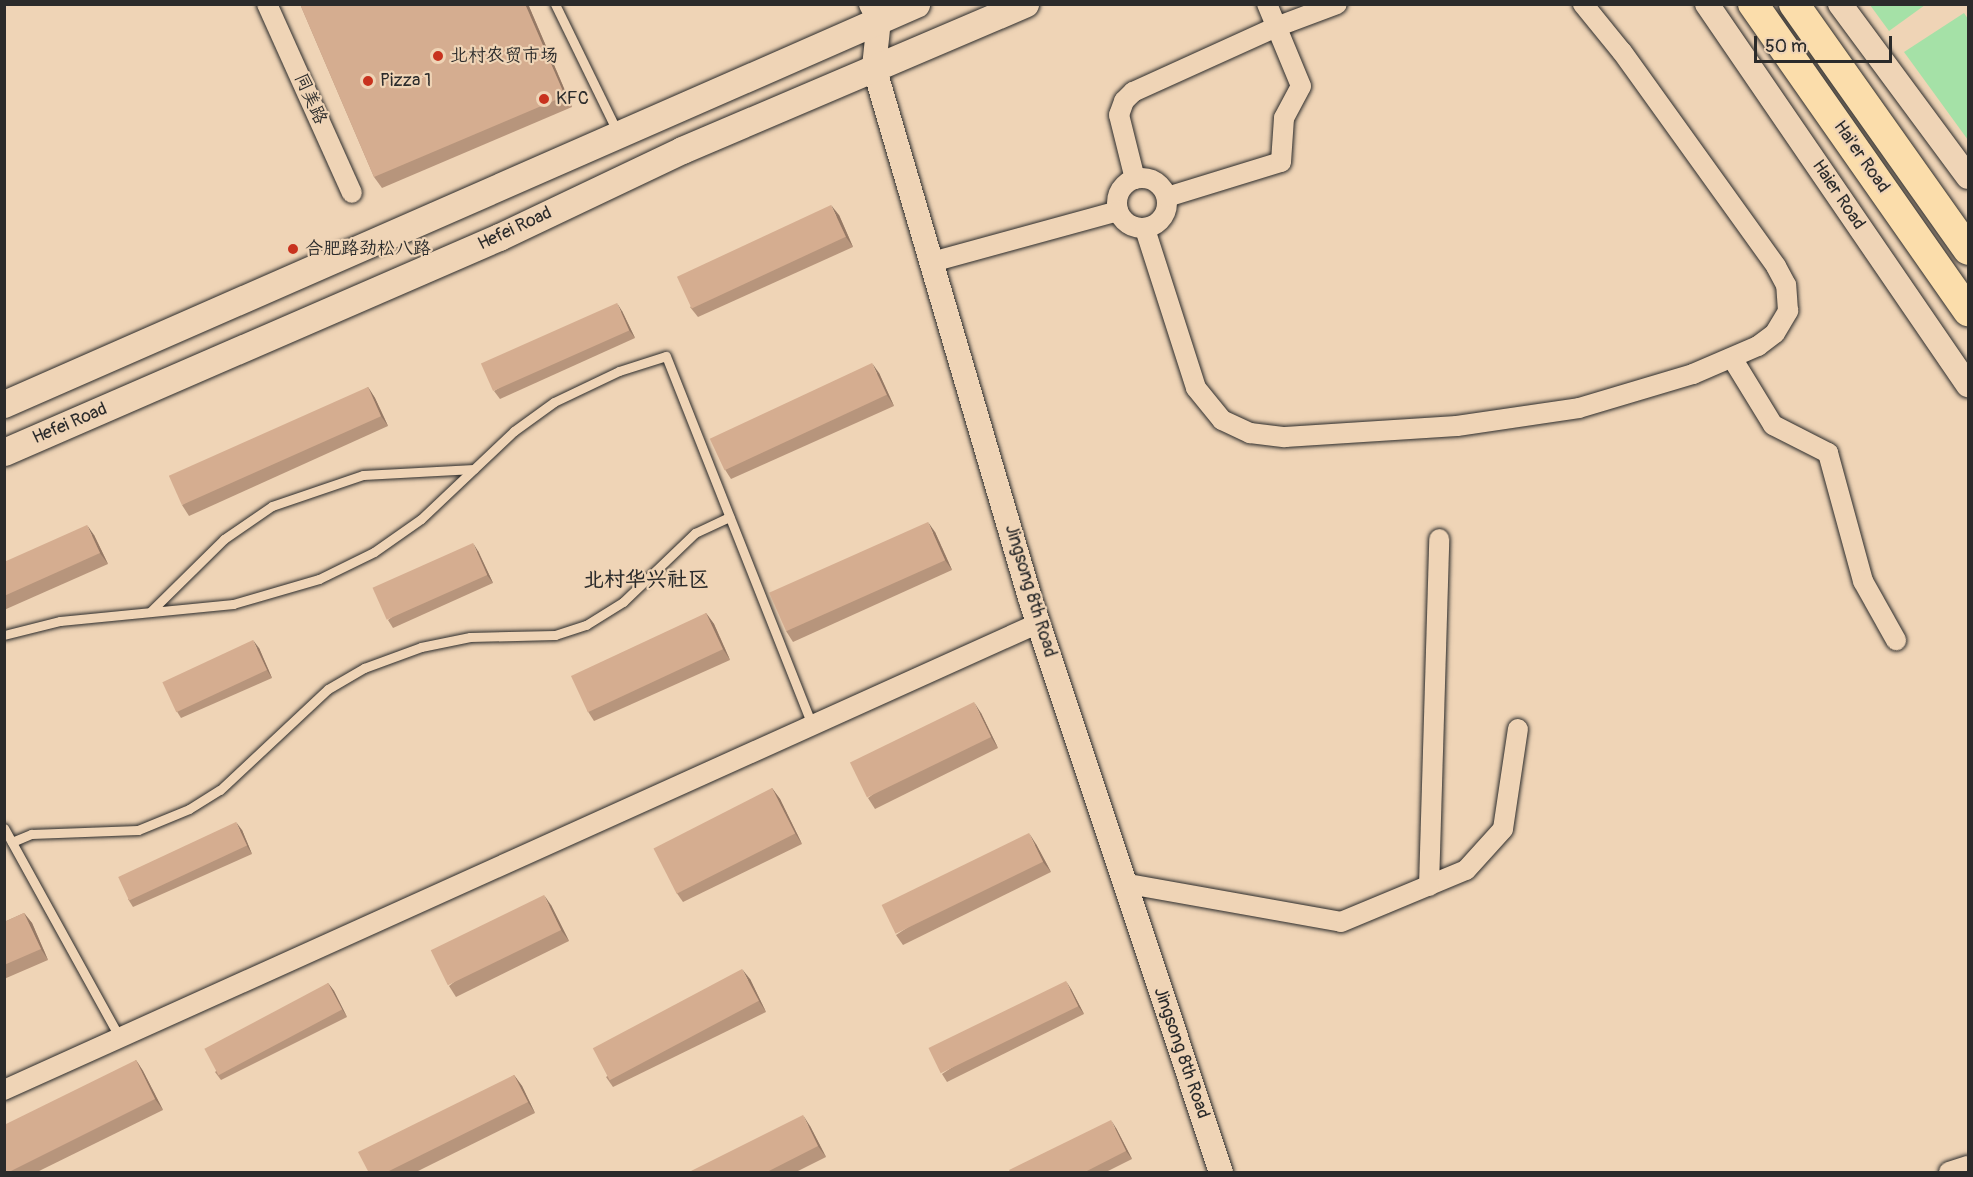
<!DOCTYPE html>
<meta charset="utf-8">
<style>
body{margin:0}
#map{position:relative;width:1973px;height:1177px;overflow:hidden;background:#efd4b6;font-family:Pangolin,"LXGW WenKai TC",sans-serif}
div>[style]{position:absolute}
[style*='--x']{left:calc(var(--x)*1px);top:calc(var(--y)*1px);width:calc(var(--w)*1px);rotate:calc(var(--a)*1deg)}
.green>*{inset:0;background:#a5e1a7}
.roads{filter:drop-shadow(0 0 2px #2b2b2b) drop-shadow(0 0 2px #2b2b2b)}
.service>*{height:9px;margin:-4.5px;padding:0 4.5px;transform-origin:4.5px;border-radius:4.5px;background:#efd4b6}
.minor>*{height:20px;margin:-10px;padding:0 10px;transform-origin:10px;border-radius:10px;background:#efd4b6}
.minor>.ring{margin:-10px;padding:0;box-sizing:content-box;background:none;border:20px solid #efd4b6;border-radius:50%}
.tertiary>*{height:24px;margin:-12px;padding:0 12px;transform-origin:12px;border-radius:12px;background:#efd4b6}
.secondary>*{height:27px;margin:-13.5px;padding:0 13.5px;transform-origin:13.5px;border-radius:13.5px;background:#efd4b6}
.primary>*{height:30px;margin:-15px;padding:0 15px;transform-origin:15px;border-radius:15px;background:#fbddab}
.wall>*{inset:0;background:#b7957c}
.shaded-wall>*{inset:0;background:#957965}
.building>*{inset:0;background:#d5ad90;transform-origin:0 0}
.dots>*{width:16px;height:16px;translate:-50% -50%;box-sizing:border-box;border:3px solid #efd4b6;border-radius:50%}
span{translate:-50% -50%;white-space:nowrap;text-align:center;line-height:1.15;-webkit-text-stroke:4.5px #efd4b6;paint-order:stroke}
.poi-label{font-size:18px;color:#2b2b2b}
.left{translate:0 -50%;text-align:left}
.street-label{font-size:18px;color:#2b2b2b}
.quarter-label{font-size:21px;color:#2b2b2b;font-weight:700}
.frame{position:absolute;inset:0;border:6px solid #2b2b2b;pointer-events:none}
.scale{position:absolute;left:1754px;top:36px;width:138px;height:27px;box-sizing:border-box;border:3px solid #2b2b2b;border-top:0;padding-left:8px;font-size:18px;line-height:21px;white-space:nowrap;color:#2b2b2b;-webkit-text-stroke:4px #efd4b6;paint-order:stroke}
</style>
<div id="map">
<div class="green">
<i style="clip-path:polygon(1870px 5px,1925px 5px,1889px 31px)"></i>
<i style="clip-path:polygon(1964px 13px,1968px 19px,1968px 140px,1904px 52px)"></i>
</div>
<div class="roads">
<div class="service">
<i style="--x:555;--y:4;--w:144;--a:64"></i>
<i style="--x:150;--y:612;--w:104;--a:-44.6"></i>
<i style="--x:224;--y:539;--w:58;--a:-34.5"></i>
<i style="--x:272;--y:506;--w:96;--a:-18.8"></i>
<i style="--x:363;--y:475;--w:111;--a:-3.1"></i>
<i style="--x:4;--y:635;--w:58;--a:-14"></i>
<i style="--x:60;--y:621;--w:174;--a:-5.6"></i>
<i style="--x:233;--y:604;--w:90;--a:-16.2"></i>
<i style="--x:319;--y:579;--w:61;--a:-26.1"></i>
<i style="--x:374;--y:552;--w:57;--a:-35.1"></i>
<i style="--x:421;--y:519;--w:128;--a:-43.4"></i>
<i style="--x:514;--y:431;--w:49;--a:-35.9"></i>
<i style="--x:554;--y:402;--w:72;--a:-25.5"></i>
<i style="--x:619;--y:371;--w:49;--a:-17.7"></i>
<i style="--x:666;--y:356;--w:397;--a:68.4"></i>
<i style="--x:4;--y:828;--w:240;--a:61.1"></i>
<i style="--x:12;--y:842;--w:21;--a:-23"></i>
<i style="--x:31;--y:834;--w:107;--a:-2.1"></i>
<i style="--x:138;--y:830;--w:55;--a:-22.4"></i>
<i style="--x:189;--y:809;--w:36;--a:-32"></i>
<i style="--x:220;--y:790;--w:148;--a:-43.1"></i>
<i style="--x:328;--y:689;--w:42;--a:-30.3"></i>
<i style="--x:364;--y:668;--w:61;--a:-20.2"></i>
<i style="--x:421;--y:647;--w:50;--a:-11.5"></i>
<i style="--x:470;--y:637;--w:85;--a:-1.3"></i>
<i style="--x:555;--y:635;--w:33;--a:-18"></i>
<i style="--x:586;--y:625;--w:44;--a:-31.9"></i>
<i style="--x:623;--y:602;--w:100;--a:-43.8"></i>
<i style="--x:695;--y:533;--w:38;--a:-25"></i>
</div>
<div class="minor">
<i style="--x:267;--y:4;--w:207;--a:65.8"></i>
<i class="ring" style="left:1117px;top:178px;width:30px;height:30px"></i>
<i style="--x:1135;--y:179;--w:66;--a:-104"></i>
<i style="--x:1119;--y:115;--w:15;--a:-70"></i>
<i style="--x:1124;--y:101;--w:13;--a:-45"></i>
<i style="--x:1133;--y:92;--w:157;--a:-24.4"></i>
<i style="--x:1276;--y:27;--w:65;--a:-20.7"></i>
<i style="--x:1167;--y:197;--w:119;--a:-17.1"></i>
<i style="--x:1281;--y:162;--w:44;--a:-86.1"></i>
<i style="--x:1284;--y:118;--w:36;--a:-62"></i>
<i style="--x:1301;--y:86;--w:89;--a:-112.5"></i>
<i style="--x:1145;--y:229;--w:167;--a:72.2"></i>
<i style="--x:1196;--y:388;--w:41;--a:50.9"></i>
<i style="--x:1222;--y:420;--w:31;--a:25"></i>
<i style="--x:1250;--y:433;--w:35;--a:7"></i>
<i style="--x:1285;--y:437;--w:172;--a:-3.7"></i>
<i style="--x:1457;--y:426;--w:123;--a:-8.4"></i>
<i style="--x:1579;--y:408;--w:119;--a:-16.6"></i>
<i style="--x:1693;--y:374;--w:71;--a:-23.3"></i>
<i style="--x:1758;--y:346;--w:21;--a:-37"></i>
<i style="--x:1775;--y:333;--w:26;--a:-59"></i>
<i style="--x:1788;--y:311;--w:26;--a:-94"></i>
<i style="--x:1786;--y:285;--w:21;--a:-118"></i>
<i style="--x:1776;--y:266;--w:264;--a:-125.7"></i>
<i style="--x:1622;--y:52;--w:62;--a:-129.1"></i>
<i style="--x:932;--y:262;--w:193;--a:-15.3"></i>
<i style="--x:1732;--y:358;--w:79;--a:58.5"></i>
<i style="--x:1773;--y:425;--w:62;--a:27"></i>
<i style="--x:1828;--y:453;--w:133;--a:74.7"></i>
<i style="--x:1863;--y:581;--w:68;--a:60.8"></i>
<i style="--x:1123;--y:883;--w:221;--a:10.1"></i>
<i style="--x:1341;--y:922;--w:135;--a:-22.6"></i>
<i style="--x:1466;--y:870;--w:55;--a:-47.9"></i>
<i style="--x:1503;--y:829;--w:101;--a:-81.5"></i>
<i style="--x:1429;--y:886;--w:347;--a:-88.3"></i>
<i style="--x:4;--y:1090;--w:1135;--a:-24.29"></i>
<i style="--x:1949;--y:1172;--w:20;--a:-18"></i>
</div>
<div class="tertiary">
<i style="--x:871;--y:4;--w:18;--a:63"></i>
<i style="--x:879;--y:20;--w:47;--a:96.1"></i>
<i style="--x:874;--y:67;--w:553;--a:73.63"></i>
<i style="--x:1030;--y:598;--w:605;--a:71.6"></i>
<i style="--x:1707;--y:4;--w:462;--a:55.6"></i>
<i style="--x:1840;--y:4;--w:215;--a:53.5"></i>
</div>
<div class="secondary">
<i style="--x:4;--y:404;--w:996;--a:-23.68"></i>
<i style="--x:4;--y:452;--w:540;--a:-23.48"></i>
<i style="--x:499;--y:237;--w:203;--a:-25.4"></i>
<i style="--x:682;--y:150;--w:373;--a:-23.1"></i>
</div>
<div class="primary">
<i style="--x:1753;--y:4;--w:375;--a:55"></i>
<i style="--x:1794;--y:4;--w:301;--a:54.7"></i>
</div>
</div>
<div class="wall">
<i style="clip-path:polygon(300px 4px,528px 4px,572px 107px,382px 188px,374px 177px)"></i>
<i style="clip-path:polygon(839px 215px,853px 247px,698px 317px,690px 307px)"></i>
<i style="clip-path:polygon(622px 311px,635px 338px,500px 399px,494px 391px)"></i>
<i style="clip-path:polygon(879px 373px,894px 406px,731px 479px,724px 468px)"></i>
<i style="clip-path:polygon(368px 387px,375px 398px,388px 426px,189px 516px,182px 505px)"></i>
<i style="clip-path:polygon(935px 532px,952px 570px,793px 642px,786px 631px)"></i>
<i style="clip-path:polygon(94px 535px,108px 564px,4px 610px,4px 562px)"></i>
<i style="clip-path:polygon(478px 551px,493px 583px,393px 628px,388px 620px)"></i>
<i style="clip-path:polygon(706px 613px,714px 624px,730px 660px,594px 721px,587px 710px)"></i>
<i style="clip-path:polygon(259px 648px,272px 678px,181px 718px,176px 710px)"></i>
<i style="clip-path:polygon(981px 713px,998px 748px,875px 809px,868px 798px)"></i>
<i style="clip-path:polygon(772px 788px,780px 799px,802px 844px,683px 902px,676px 892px)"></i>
<i style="clip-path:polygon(242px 830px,252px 854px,133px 907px,128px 899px)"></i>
<i style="clip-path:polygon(1036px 844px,1051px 872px,903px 945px,896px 935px)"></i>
<i style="clip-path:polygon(551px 905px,569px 941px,456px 997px,449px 986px)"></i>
<i style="clip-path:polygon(24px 913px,32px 923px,48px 960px,4px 979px,4px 922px)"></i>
<i style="clip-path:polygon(750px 979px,766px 1012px,613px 1087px,606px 1077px)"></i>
<i style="clip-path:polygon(328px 983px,334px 991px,347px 1017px,221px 1080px,215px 1072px)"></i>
<i style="clip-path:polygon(1071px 989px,1084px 1014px,947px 1082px,942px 1074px)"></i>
<i style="clip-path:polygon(136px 1060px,143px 1071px,163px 1110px,35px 1173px,4px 1173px)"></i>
<i style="clip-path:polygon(514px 1075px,522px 1086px,535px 1113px,414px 1173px,369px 1173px)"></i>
<i style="clip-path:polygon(810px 1126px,826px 1157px,794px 1173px,687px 1173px)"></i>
<i style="clip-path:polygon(1116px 1128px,1132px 1159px,1104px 1173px,1011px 1173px)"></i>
</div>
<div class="shaded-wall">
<i style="clip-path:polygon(525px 4px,528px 4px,572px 107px,565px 96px)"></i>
<i style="clip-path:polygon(831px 205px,839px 215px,853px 247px,846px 237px)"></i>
<i style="clip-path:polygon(617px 303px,622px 311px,635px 338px,629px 330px)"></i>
<i style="clip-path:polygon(872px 363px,879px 373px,894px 406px,887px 395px)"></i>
<i style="clip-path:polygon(368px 387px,375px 398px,388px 426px,381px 416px)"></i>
<i style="clip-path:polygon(928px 522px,935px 532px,952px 570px,945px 560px)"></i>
<i style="clip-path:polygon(87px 525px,94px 535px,108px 564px,100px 553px)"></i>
<i style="clip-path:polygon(473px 543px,478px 551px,493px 583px,487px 575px)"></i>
<i style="clip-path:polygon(706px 613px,714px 624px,730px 660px,723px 649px)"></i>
<i style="clip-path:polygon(253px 640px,259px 648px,272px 678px,267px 670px)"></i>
<i style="clip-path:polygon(974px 702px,981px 713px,998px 748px,991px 737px)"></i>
<i style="clip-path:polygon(772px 788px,780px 799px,802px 844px,795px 833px)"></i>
<i style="clip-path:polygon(236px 822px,242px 830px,252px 854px,247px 846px)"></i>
<i style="clip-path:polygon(1029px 833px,1036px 844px,1051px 872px,1043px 862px)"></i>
<i style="clip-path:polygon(544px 895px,551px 905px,569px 941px,561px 930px)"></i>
<i style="clip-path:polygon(24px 913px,32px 923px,48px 960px,41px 949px)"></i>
<i style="clip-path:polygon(742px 969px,750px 979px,766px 1012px,759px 1001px)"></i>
<i style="clip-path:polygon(1066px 981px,1071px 989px,1084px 1014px,1078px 1006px)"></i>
<i style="clip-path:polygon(328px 983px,334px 991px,347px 1017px,342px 1009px)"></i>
<i style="clip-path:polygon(136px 1060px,143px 1071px,163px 1110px,155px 1099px)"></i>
<i style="clip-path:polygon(514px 1075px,522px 1086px,535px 1113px,528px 1102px)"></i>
<i style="clip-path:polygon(803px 1115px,810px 1126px,826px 1157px,818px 1146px)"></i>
<i style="clip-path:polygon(1111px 1120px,1116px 1128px,1132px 1159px,1126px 1151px)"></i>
</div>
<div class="building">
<i style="clip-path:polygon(300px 4px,525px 4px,565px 96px,374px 177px)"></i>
<i style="left:831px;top:205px;width:35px;height:170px;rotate:65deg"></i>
<i style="left:617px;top:303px;width:30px;height:149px;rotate:66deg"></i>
<i style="left:872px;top:363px;width:35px;height:179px;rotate:65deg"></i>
<i style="left:368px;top:387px;width:32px;height:218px;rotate:66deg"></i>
<i style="left:928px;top:522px;width:42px;height:174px;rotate:66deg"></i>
<i style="clip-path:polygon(87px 525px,100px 553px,4px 596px,4px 562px)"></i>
<i style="left:473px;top:543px;width:35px;height:110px;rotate:66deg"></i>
<i style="left:706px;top:613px;width:40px;height:149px;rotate:65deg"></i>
<i style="left:253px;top:640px;width:33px;height:100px;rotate:65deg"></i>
<i style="left:974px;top:702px;width:39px;height:138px;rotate:64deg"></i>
<i style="left:772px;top:788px;width:51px;height:133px;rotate:63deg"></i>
<i style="left:236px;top:822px;width:26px;height:130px;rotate:65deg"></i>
<i style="left:1029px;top:833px;width:32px;height:164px;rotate:64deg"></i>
<i style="left:544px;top:895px;width:39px;height:126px;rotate:64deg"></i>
<i style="clip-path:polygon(24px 913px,41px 949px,4px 965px,4px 922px)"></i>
<i style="left:742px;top:969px;width:36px;height:169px;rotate:62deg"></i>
<i style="left:1066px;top:981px;width:28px;height:153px;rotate:64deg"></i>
<i style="left:328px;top:983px;width:30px;height:140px;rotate:62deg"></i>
<i style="clip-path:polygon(136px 1060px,155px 1099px,7px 1173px,4px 1173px,4px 1125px)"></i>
<i style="clip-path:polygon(514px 1075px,528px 1102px,385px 1173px,369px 1173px,358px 1152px)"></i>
<i style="clip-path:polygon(803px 1115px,818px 1146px,765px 1173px,687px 1173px)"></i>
<i style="clip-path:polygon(1111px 1120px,1126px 1151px,1083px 1173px,1011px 1173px,1009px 1170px)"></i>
</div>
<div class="dots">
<i style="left:438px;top:56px;background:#c8321e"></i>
<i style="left:368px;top:81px;background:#c8321e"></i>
<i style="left:544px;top:99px;background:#c8321e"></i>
<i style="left:293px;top:249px;background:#c8321e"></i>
</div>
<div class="poi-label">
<span class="left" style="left:450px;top:56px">北村农贸市场</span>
<span class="left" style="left:380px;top:81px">Pizza 1</span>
<span class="left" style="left:556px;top:99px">KFC</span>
<span class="left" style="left:305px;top:249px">合肥路劲松八路</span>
</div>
<div class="street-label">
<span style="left:310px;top:99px;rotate:66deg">同美路</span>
<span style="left:1861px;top:157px;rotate:55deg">Hai'er Road</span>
<span style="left:1838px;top:195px;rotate:56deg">Haier Road</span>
<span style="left:515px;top:229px;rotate:-25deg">Hefei Road</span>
<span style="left:70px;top:424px;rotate:-23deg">Hefei Road</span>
<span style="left:1030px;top:591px;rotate:73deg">Jingsong 8th Road</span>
<span style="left:1181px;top:1053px;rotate:71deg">Jingsong 8th Road</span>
</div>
<div class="quarter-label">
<span style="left:646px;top:580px">北村华兴社区</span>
</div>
<div class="frame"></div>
<div class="scale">50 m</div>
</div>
